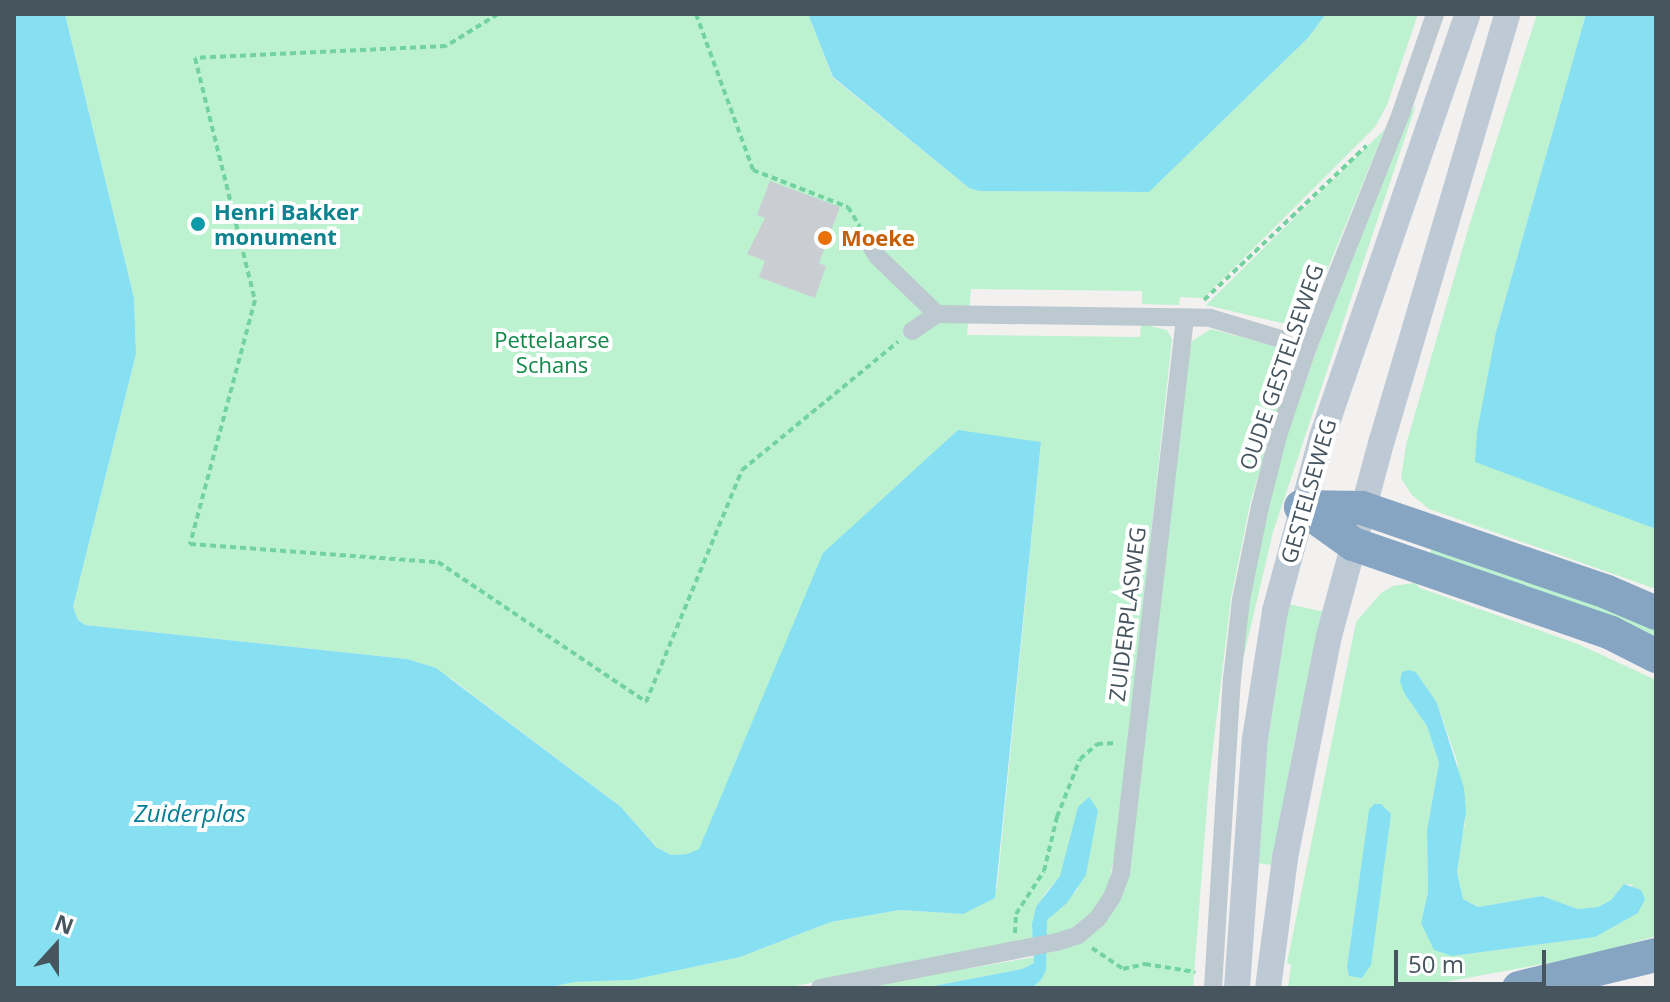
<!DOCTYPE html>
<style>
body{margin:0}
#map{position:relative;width:1670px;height:1002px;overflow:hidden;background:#f3f0f0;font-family:"Open Sans",sans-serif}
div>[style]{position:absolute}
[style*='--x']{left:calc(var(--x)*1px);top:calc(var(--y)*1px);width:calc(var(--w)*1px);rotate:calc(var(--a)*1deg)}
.green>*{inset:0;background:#bdf2d0}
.water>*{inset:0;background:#87e0f2}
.building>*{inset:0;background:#caced3}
.path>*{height:4px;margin-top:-2px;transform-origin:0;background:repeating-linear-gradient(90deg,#72d3a0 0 6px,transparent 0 10px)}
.minor>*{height:18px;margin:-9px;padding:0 9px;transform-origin:9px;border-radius:9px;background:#bdc9d0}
.secondary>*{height:26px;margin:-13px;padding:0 13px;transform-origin:13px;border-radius:13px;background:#bdcad5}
.motorway>*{height:34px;margin:-17px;padding:0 17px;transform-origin:17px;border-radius:17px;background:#85a5c2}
.dots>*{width:22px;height:22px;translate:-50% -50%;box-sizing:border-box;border:4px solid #fff;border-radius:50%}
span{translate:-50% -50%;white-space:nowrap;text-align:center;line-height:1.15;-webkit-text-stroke:8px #fff;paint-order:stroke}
.culture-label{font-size:22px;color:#0d838f;font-weight:700}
.left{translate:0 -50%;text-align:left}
.food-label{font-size:22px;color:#c56008;font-weight:700}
.park-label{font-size:22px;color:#118748}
.street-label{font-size:22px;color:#47555f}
.water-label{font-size:24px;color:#067c95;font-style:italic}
.frame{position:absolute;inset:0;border:16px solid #47555f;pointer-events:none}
.north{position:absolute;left:16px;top:906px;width:80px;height:80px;-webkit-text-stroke:6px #fff;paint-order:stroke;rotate:21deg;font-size:22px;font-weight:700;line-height:32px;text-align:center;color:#47555f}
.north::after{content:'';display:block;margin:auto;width:28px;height:36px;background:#47555f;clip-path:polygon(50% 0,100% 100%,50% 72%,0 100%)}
.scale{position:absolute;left:1394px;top:950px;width:152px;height:36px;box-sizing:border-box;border:4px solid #47555f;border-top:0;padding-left:10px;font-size:24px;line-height:28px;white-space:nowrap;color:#47555f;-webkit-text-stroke:6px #fff;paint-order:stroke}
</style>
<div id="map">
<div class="green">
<i style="clip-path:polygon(65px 14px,808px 14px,833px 78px,969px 188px,980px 191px,1148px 192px,1308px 38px,1326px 14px,1418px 14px,1387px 105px,1375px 127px,1204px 298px,1180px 297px,1179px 305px,1142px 304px,1142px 291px,971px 289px,967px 335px,1140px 337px,1141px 324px,1167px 330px,1172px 339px,1118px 838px,1107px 893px,1094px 912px,1069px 930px,1046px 937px,1047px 920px,1078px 889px,1066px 859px,1060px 876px,1044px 895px,1035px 940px,784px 988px,547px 988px,574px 982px,632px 980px,740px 957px,831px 922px,900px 910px,963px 914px,997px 888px,1041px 443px,699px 849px,687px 854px,671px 855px,656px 847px,621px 807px,452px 679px,407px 659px,85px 625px,78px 620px,73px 607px,136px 354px,134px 298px)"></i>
<i style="clip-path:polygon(1537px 14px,1586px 14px,1496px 332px,1620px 515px,1656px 529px,1656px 589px,1429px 509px,1411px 494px,1401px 478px,1406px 445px,1469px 226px)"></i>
<i style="clip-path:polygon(1416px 105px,1273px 532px,1241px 668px,1246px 602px,1277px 464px,1331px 309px,1408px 113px)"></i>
<i style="clip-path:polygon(1385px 129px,1307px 319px,1290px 325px,1206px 305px)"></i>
<i style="clip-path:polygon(1211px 329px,1289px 350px,1290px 367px,1250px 504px,1231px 598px,1209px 781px,1193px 988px,1032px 988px,1041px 980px,1045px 954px,1063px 948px,1117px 900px,1188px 356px,1192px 341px)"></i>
<i style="clip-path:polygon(1432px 548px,1656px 627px,1656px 640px,1429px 557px)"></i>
<i style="clip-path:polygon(evenodd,1415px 583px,1420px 588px,1578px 644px,1656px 680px,1656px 936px,1591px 955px,1413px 988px,1288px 988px,1291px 965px,1287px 963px,1356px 622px,1381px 593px,1393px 586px,1415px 583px,1416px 672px,1437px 703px,1457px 761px,1465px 824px,1457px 850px,1457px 872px,1463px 899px,1478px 907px,1542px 896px,1578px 909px,1598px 907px,1611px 900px,1625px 884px,1633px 885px,1595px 937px,1452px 956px,1421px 923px,1428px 892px,1427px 830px,1439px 763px,1427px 726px,1404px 693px,1416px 672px,1415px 583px,1369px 811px,1349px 976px,1347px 967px,1369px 811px)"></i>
<i style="clip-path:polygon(1289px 604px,1324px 612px,1293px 748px,1273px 865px,1257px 863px,1266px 753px)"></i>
<i style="clip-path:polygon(1035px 957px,1034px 963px,1022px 969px,923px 988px,853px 988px)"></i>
</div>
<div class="water">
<i style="clip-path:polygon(14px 14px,65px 14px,134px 298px,136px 354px,73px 607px,78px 620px,85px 625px,407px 659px,436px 668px,621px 807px,656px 847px,671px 855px,687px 854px,699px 849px,823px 553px,958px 430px,1041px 442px,995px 898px,963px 914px,900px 910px,831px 922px,740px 957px,632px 980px,574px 982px,547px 988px,14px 988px)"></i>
<i style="clip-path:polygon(808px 14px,1326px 14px,1308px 38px,1149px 192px,979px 191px,969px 188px,833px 77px)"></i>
<i style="clip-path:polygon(1586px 14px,1656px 14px,1656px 529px,1475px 462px,1477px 432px,1496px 332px)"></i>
<i style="clip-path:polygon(1409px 670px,1416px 672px,1437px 703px,1464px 788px,1466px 811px,1457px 872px,1463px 899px,1478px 907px,1542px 896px,1578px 909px,1598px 907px,1611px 900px,1624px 884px,1641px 890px,1645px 899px,1638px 913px,1595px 937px,1452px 956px,1434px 950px,1421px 923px,1428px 892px,1427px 830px,1439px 763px,1427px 726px,1404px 693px,1400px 681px,1402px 672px)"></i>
<i style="clip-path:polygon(1089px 797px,1098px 810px,1086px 875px,1067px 903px,1047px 920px,1046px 970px,1041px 980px,1032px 988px,923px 988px,1022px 969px,1034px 963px,1032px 924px,1036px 907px,1060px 876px,1078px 807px)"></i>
<i style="clip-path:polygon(1374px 804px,1381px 804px,1391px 814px,1371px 965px,1362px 978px,1349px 976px,1347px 967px,1369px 810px)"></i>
</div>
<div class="building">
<i style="clip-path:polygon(770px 181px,840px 207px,819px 263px,826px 266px,815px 298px,759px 277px,765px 261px,747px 254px,765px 218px,757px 215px)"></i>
</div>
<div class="path">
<i style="--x:498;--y:14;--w:61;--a:148.4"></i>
<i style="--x:446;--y:46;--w:251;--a:177.3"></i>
<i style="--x:195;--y:58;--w:249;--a:76.1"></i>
<i style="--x:255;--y:300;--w:253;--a:104.9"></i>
<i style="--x:190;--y:544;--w:249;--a:4.2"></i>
<i style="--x:438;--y:562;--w:251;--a:33.9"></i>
<i style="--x:646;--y:702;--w:251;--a:-67.5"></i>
<i style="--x:742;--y:470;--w:202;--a:-39.4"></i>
<i style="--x:696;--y:14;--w:166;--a:69.9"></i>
<i style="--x:753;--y:170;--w:102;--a:21.3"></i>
<i style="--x:848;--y:207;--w:23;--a:59"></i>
<i style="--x:1204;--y:300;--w:224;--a:-43.5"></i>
<i style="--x:1015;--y:933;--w:19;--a:-87"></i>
<i style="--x:1016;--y:914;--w:51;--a:-56.9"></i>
<i style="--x:1044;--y:871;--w:56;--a:-76.5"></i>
<i style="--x:1057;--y:817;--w:62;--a:-68.4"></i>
<i style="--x:1080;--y:759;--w:23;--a:-41"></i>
<i style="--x:1097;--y:744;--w:20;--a:-3"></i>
<i style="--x:1092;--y:948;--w:37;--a:34"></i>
<i style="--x:1123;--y:969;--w:23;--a:-13"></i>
<i style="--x:1145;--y:964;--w:51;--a:9.1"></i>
</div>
<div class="minor">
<i style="--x:869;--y:243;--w:15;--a:58"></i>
<i style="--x:877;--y:256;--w:83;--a:44"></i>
<i style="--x:912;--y:331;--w:30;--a:-34"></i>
<i style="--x:937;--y:314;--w:273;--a:0.8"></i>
<i style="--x:1210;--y:318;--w:102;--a:16.5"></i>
<i style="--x:820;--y:988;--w:241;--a:-11"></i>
<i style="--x:1057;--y:942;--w:22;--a:-18"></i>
<i style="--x:1078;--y:935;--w:26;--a:-40"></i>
<i style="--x:1098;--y:918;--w:25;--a:-56"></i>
<i style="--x:1112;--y:897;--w:26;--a:-69"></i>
<i style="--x:1121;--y:873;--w:559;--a:-83.42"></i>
<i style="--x:1213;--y:988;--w:310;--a:-86.5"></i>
<i style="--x:1232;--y:679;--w:80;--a:-83.5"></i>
<i style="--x:1241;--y:600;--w:95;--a:-78.5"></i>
<i style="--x:1260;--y:507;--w:73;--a:-75.8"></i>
<i style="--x:1278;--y:436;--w:94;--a:-71.4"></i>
<i style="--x:1308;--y:347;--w:252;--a:-68.3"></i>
<i style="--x:1401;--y:113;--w:105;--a:-71"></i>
</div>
<div class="secondary">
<i style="--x:1237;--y:988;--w:250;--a:-85.9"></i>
<i style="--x:1255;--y:739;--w:130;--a:-81.1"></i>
<i style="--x:1275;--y:611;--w:180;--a:-74.9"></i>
<i style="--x:1322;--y:437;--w:447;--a:-71"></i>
<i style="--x:1268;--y:988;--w:131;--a:-82.5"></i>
<i style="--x:1285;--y:858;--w:226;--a:-78.8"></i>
<i style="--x:1329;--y:636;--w:203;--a:-74.9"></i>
<i style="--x:1382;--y:440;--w:444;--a:-73.6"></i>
</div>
<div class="motorway">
<i style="--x:1301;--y:507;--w:64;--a:35.4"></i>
<i style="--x:1353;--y:544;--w:273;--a:19"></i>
<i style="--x:1611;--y:633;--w:51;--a:27.1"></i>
<i style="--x:1301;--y:507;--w:61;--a:0.9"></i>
<i style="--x:1362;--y:508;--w:259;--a:18.9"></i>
<i style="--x:1607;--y:592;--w:53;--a:23.2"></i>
<i style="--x:1519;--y:988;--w:141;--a:-13.5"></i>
</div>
<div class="dots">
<i style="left:198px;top:224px;background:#0f9aa8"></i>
<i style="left:825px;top:238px;background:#e8710a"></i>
</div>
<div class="culture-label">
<span class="left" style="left:214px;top:224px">Henri Bakker<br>monument</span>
</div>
<div class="food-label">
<span class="left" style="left:841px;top:238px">Moeke</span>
</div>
<div class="park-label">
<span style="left:552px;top:352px">Pettelaarse<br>Schans</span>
</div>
<div class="street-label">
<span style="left:1281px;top:367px;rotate:-71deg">OUDE GESTELSEWEG</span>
<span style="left:1308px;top:491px;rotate:-74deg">GESTELSEWEG</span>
<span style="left:1127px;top:614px;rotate:-83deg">ZUIDERPLASWEG</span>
</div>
<div class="water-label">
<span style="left:190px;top:813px">Zuiderplas</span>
</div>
<div class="frame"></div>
<div class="north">N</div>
<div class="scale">50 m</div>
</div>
